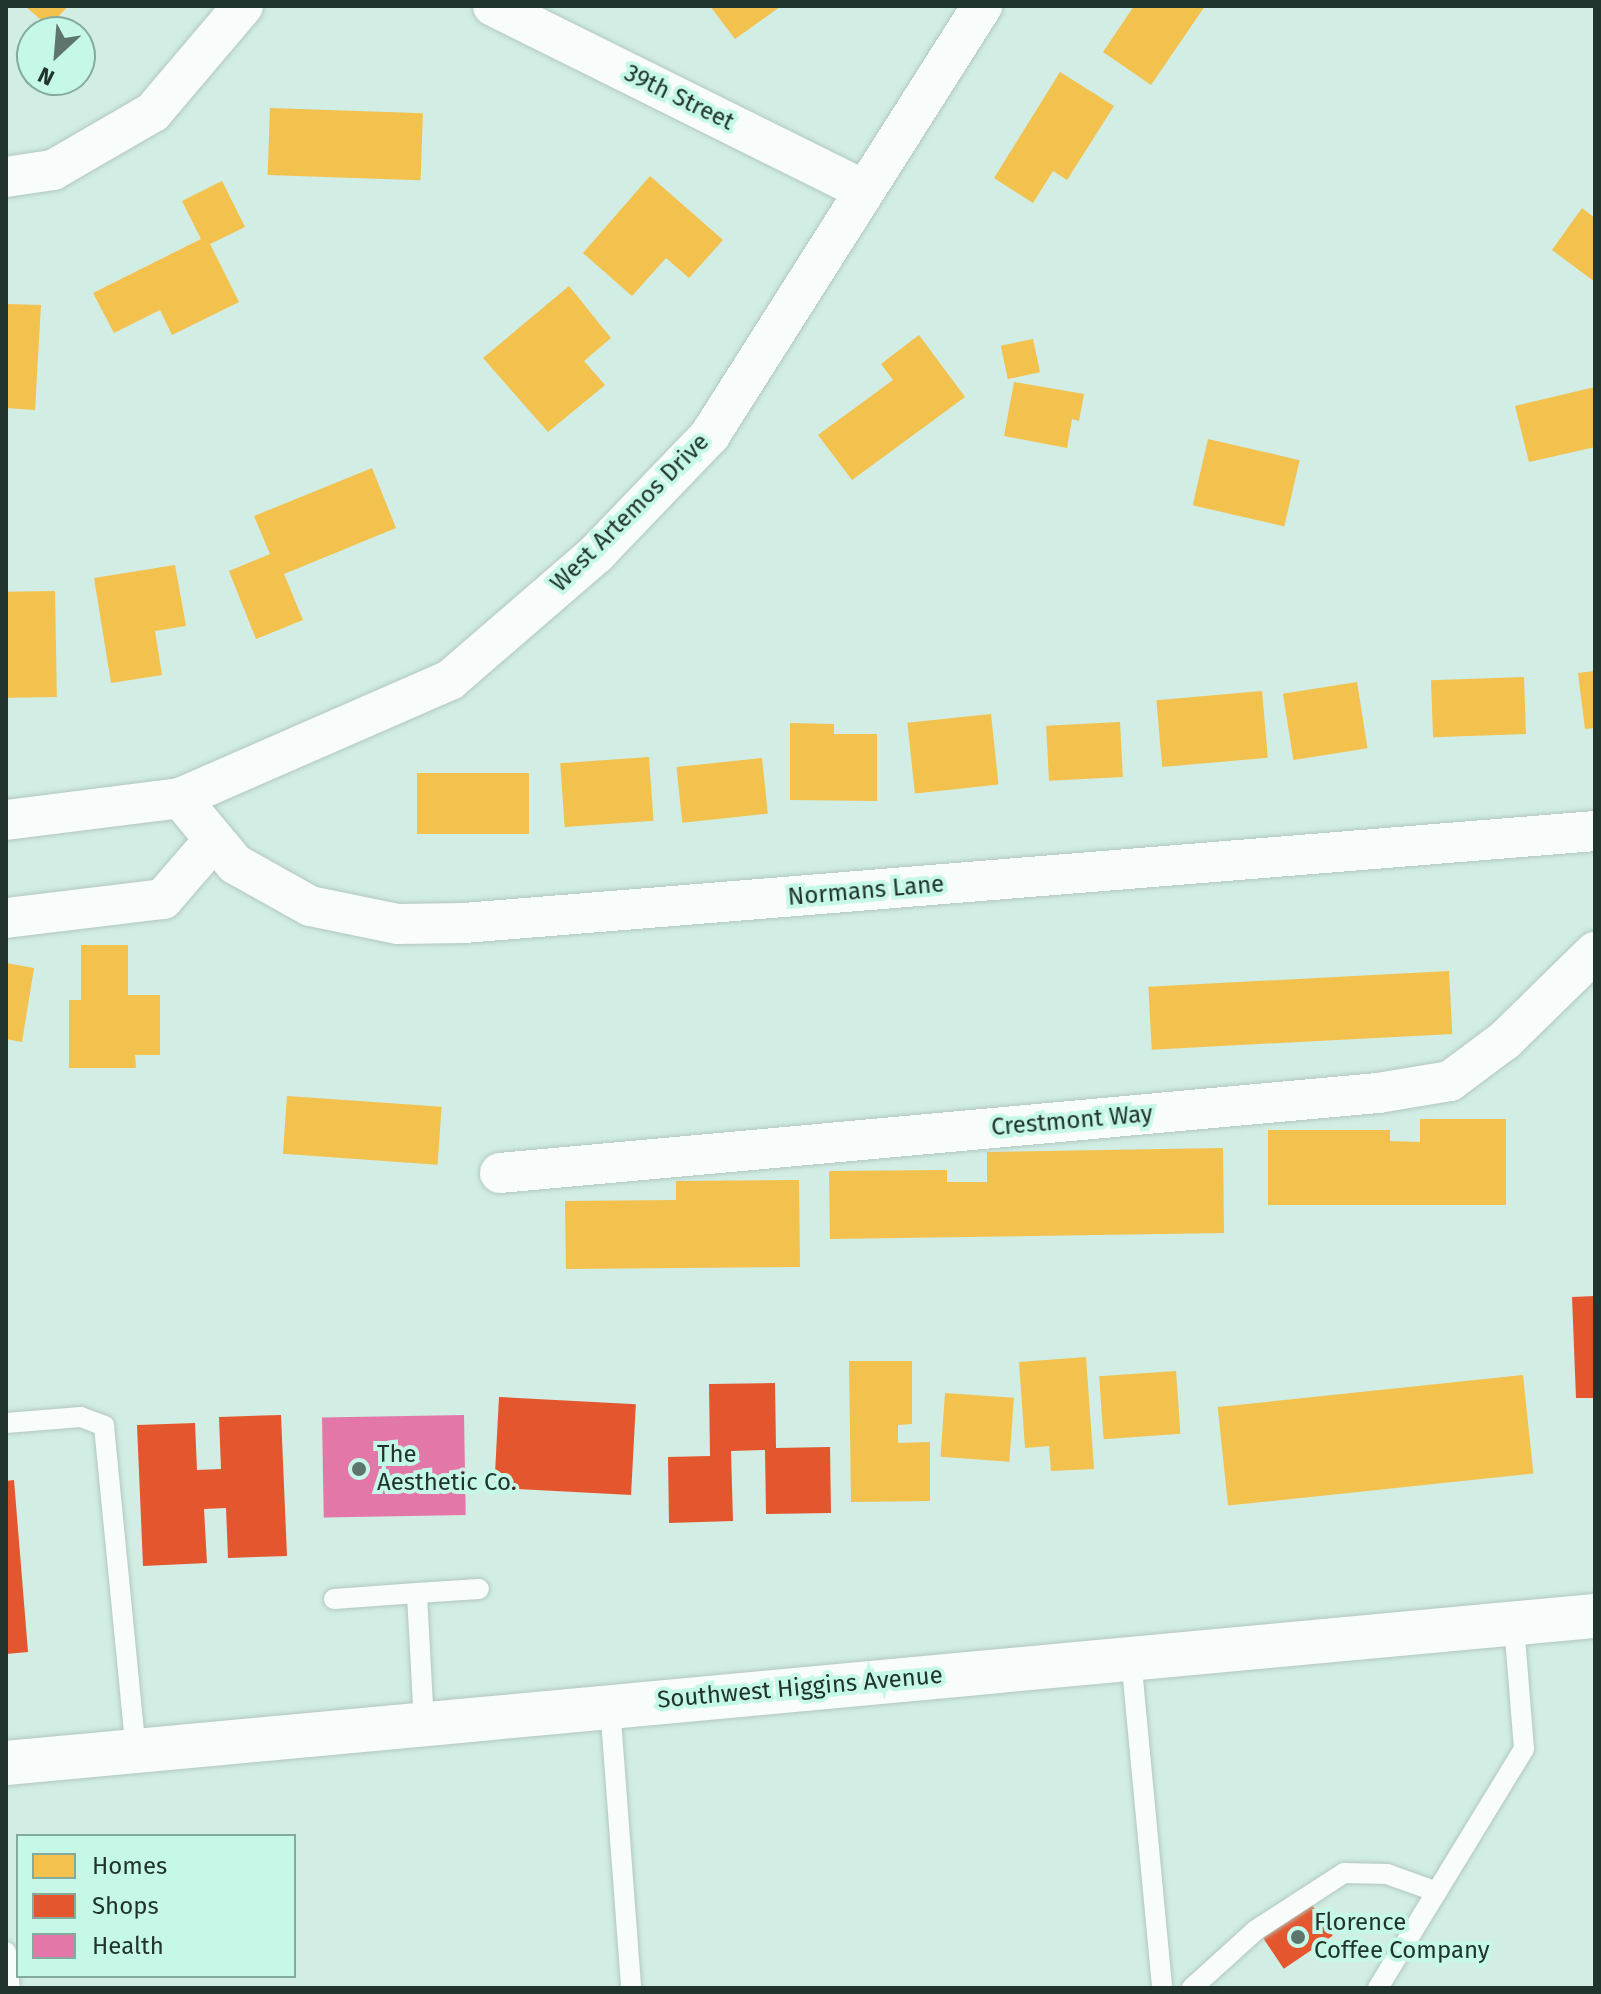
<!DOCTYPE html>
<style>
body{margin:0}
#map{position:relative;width:1601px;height:1994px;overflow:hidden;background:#d1ede4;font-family:"Fira Sans",sans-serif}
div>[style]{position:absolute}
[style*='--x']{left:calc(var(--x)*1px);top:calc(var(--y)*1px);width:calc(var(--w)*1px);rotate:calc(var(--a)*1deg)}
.homes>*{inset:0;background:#f2c14e;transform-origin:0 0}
.shops>*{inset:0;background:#e4572e;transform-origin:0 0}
.health>*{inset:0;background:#e377a8;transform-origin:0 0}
.roads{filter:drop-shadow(0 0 2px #b2c7c0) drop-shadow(0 0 2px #b2c7c0)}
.service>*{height:20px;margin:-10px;padding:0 10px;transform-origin:10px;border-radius:10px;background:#f8fcfb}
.minor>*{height:40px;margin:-20px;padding:0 20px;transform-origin:20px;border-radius:20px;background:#f8fcfb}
.secondary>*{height:44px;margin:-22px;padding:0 22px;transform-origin:22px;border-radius:22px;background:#f8fcfb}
.dots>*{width:22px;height:22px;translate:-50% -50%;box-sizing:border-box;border:4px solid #c6f8e7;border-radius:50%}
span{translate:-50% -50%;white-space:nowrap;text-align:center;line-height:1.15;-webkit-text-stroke:8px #c6f8e7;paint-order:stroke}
.street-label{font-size:24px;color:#20342d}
.poi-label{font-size:24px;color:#20342d}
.left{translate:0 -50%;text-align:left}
.frame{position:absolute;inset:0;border:8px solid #20342d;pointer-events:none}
.legend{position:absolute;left:16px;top:1834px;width:280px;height:144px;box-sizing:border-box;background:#c6f8e7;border:2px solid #84aa9d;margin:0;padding:10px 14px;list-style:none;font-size:24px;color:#20342d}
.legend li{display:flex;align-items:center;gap:16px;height:40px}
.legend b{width:40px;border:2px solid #84aa9d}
.north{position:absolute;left:16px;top:16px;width:80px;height:80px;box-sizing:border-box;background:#c6f8e7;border:2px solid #84aa9d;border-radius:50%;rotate:206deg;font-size:22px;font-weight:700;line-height:32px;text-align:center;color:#20342d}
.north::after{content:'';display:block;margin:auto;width:28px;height:36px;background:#5e756d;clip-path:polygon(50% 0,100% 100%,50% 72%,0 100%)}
</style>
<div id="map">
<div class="homes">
<i style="clip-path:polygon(25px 6px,68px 6px,49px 27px)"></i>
<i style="clip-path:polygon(710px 6px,781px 6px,735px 39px)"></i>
<i style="clip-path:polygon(1134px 6px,1205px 6px,1151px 85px,1103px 52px)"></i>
<i style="clip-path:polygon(1060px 72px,1114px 106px,1067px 180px,1053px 171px,1033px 203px,994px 178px)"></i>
<i style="left:270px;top:108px;width:153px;height:67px;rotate:2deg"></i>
<i style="clip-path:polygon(650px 176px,723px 240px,689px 278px,666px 258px,632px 296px,583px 253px)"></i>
<i style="clip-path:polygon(222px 181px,245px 227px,210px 244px,239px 302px,172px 335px,160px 310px,114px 333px,93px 293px,201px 239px,182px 201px)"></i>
<i style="clip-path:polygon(1582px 208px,1595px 218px,1595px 282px,1552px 250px)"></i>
<i style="clip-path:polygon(569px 286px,611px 338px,584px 361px,605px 385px,548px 432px,483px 358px)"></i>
<i style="clip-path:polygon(6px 304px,41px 305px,35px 410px,6px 408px)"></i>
<i style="clip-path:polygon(919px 335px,965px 397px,852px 480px,818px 435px,893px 380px,881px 364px)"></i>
<i style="left:1033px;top:339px;width:34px;height:33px;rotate:78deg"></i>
<i style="clip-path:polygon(1014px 382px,1084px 394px,1079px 421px,1072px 419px,1067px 448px,1004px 436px)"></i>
<i style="clip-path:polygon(1595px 387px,1595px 447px,1529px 462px,1515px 406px)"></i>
<i style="left:1208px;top:439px;width:94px;height:68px;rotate:13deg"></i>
<i style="clip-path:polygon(372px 468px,396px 528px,284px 574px,303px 620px,256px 639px,229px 571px,270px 554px,254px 516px)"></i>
<i style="clip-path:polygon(175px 565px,186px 626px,155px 631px,162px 675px,111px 683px,94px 578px)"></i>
<i style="left:55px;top:591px;width:106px;height:49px;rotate:89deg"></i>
<i style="clip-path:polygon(1595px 671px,1595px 728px,1585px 729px,1578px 673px)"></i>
<i style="left:1524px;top:677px;width:57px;height:93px;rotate:88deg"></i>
<i style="left:1357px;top:682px;width:67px;height:75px;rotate:81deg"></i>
<i style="left:1262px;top:691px;width:67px;height:106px;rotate:85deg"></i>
<i style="left:991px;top:714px;width:71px;height:84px;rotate:84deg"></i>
<i style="left:1120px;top:722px;width:55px;height:74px;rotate:87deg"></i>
<i style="clip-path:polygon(790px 723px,834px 724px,834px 734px,877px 734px,877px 801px,790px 800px)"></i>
<i style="left:649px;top:757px;width:64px;height:89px;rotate:86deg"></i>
<i style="left:762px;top:758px;width:56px;height:86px;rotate:84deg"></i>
<i style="left:417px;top:773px;width:112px;height:61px"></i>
<i style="clip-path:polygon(81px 945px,128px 945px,128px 995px,160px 995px,160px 1055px,135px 1055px,136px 1068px,69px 1068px,69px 1000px,81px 1000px)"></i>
<i style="clip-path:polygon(6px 963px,34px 968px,22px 1042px,6px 1039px)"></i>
<i style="left:1449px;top:971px;width:63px;height:301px;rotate:87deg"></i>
<i style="left:287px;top:1096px;width:155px;height:58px;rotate:4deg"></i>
<i style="clip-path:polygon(1420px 1119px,1506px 1119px,1506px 1205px,1268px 1205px,1268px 1130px,1390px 1130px,1390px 1141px,1420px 1142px)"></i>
<i style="clip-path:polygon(1223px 1148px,1224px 1233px,830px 1239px,829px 1171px,947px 1170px,947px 1182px,987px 1182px,987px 1152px)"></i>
<i style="clip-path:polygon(799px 1180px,800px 1267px,566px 1269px,565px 1201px,676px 1200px,676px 1181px)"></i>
<i style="clip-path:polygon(1086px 1357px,1094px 1469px,1051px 1471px,1049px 1446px,1025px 1448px,1019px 1362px)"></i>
<i style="clip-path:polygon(849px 1361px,912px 1361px,912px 1424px,898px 1425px,898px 1443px,930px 1442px,930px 1501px,851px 1502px)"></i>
<i style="left:1176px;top:1371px;width:63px;height:77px;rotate:86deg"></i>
<i style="left:1523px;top:1375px;width:99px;height:307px;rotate:84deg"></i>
<i style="left:945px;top:1393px;width:69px;height:64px;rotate:4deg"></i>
</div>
<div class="shops">
<i style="clip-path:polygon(1595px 1296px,1595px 1398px,1576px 1398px,1572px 1297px)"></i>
<i style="clip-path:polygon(775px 1383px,776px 1448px,830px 1447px,831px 1513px,766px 1514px,765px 1450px,731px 1451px,733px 1521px,669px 1523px,668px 1457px,710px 1456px,709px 1384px)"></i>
<i style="left:499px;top:1397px;width:137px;height:91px;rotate:3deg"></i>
<i style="clip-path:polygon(281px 1415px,287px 1556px,228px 1558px,226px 1508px,204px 1509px,207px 1563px,143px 1566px,137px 1425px,195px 1423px,197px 1470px,221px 1469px,219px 1417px)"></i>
<i style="clip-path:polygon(14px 1480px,28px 1652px,6px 1654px,6px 1481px)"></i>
<i style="left:1312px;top:1905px;width:37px;height:59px;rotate:56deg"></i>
</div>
<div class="health">
<i style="left:464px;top:1415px;width:100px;height:142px;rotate:89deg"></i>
</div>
<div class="roads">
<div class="service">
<i style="--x:6;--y:1423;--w:75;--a:-4.6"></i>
<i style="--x:81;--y:1417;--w:25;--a:21"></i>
<i style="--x:104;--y:1426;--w:327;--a:84.4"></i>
<i style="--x:334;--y:1599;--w:83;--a:-4.1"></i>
<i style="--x:1131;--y:1658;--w:331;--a:84.6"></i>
<i style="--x:610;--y:1706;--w:283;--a:85.7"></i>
<i style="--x:424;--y:1724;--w:131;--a:-93.1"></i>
<i style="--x:417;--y:1593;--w:62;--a:-3.7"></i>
<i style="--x:6;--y:1952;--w:36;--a:84"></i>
<i style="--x:1192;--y:1988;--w:86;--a:-42.2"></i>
<i style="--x:1256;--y:1930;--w:105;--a:-32.9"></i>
<i style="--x:1344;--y:1873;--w:43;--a:1.3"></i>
<i style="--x:1387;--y:1874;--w:53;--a:19.8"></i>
<i style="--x:1378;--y:1988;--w:280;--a:-58.6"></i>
<i style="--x:1524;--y:1749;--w:125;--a:-94.6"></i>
</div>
<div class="minor">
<i style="--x:493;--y:6;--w:414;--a:26.4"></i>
<i style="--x:6;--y:177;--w:48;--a:-8.5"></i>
<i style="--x:53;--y:170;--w:116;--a:-30.1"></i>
<i style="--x:153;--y:112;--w:139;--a:-49.7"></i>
<i style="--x:180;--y:798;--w:86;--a:50.2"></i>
<i style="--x:235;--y:864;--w:86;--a:29.2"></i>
<i style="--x:310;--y:906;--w:90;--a:11.6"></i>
<i style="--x:398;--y:924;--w:66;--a:-0.9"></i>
<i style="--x:464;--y:923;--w:1135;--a:-4.65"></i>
<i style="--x:6;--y:820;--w:175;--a:-7.2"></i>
<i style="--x:180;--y:798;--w:295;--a:-23.6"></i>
<i style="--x:450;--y:680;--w:193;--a:-40.8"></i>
<i style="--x:596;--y:554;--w:165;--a:-46.2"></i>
<i style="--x:710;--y:435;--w:508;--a:-57.62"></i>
<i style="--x:6;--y:918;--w:158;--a:-6.9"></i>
<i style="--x:163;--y:899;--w:78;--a:-49.2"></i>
<i style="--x:500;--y:1173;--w:882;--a:-5.21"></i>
<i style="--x:1378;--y:1093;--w:73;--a:-9.5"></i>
<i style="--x:1450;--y:1081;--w:69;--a:-36.7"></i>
<i style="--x:1505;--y:1040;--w:126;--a:-44.4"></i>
</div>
<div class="secondary">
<i style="--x:6;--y:1763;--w:1596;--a:-5.29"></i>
</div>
</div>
<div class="dots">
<i style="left:359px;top:1469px;background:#5e756d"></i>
<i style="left:1298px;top:1937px;background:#5e756d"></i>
</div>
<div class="street-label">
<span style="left:679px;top:98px;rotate:26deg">39th Street</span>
<span style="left:630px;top:513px;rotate:-45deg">West Artemos Drive</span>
<span style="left:866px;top:891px;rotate:-5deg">Normans Lane</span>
<span style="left:1072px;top:1121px;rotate:-5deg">Crestmont Way</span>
<span style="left:800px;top:1688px;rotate:-5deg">Southwest Higgins Avenue</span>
</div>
<div class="poi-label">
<span class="left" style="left:377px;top:1469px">The<br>Aesthetic Co.</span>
<span class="left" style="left:1314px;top:1937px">Florence<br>Coffee Company</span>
</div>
<div class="frame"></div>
<ul class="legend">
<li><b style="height:22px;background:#f2c14e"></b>Homes</li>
<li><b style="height:22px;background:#e4572e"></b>Shops</li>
<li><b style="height:22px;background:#e377a8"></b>Health</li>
</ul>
<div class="north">N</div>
</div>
